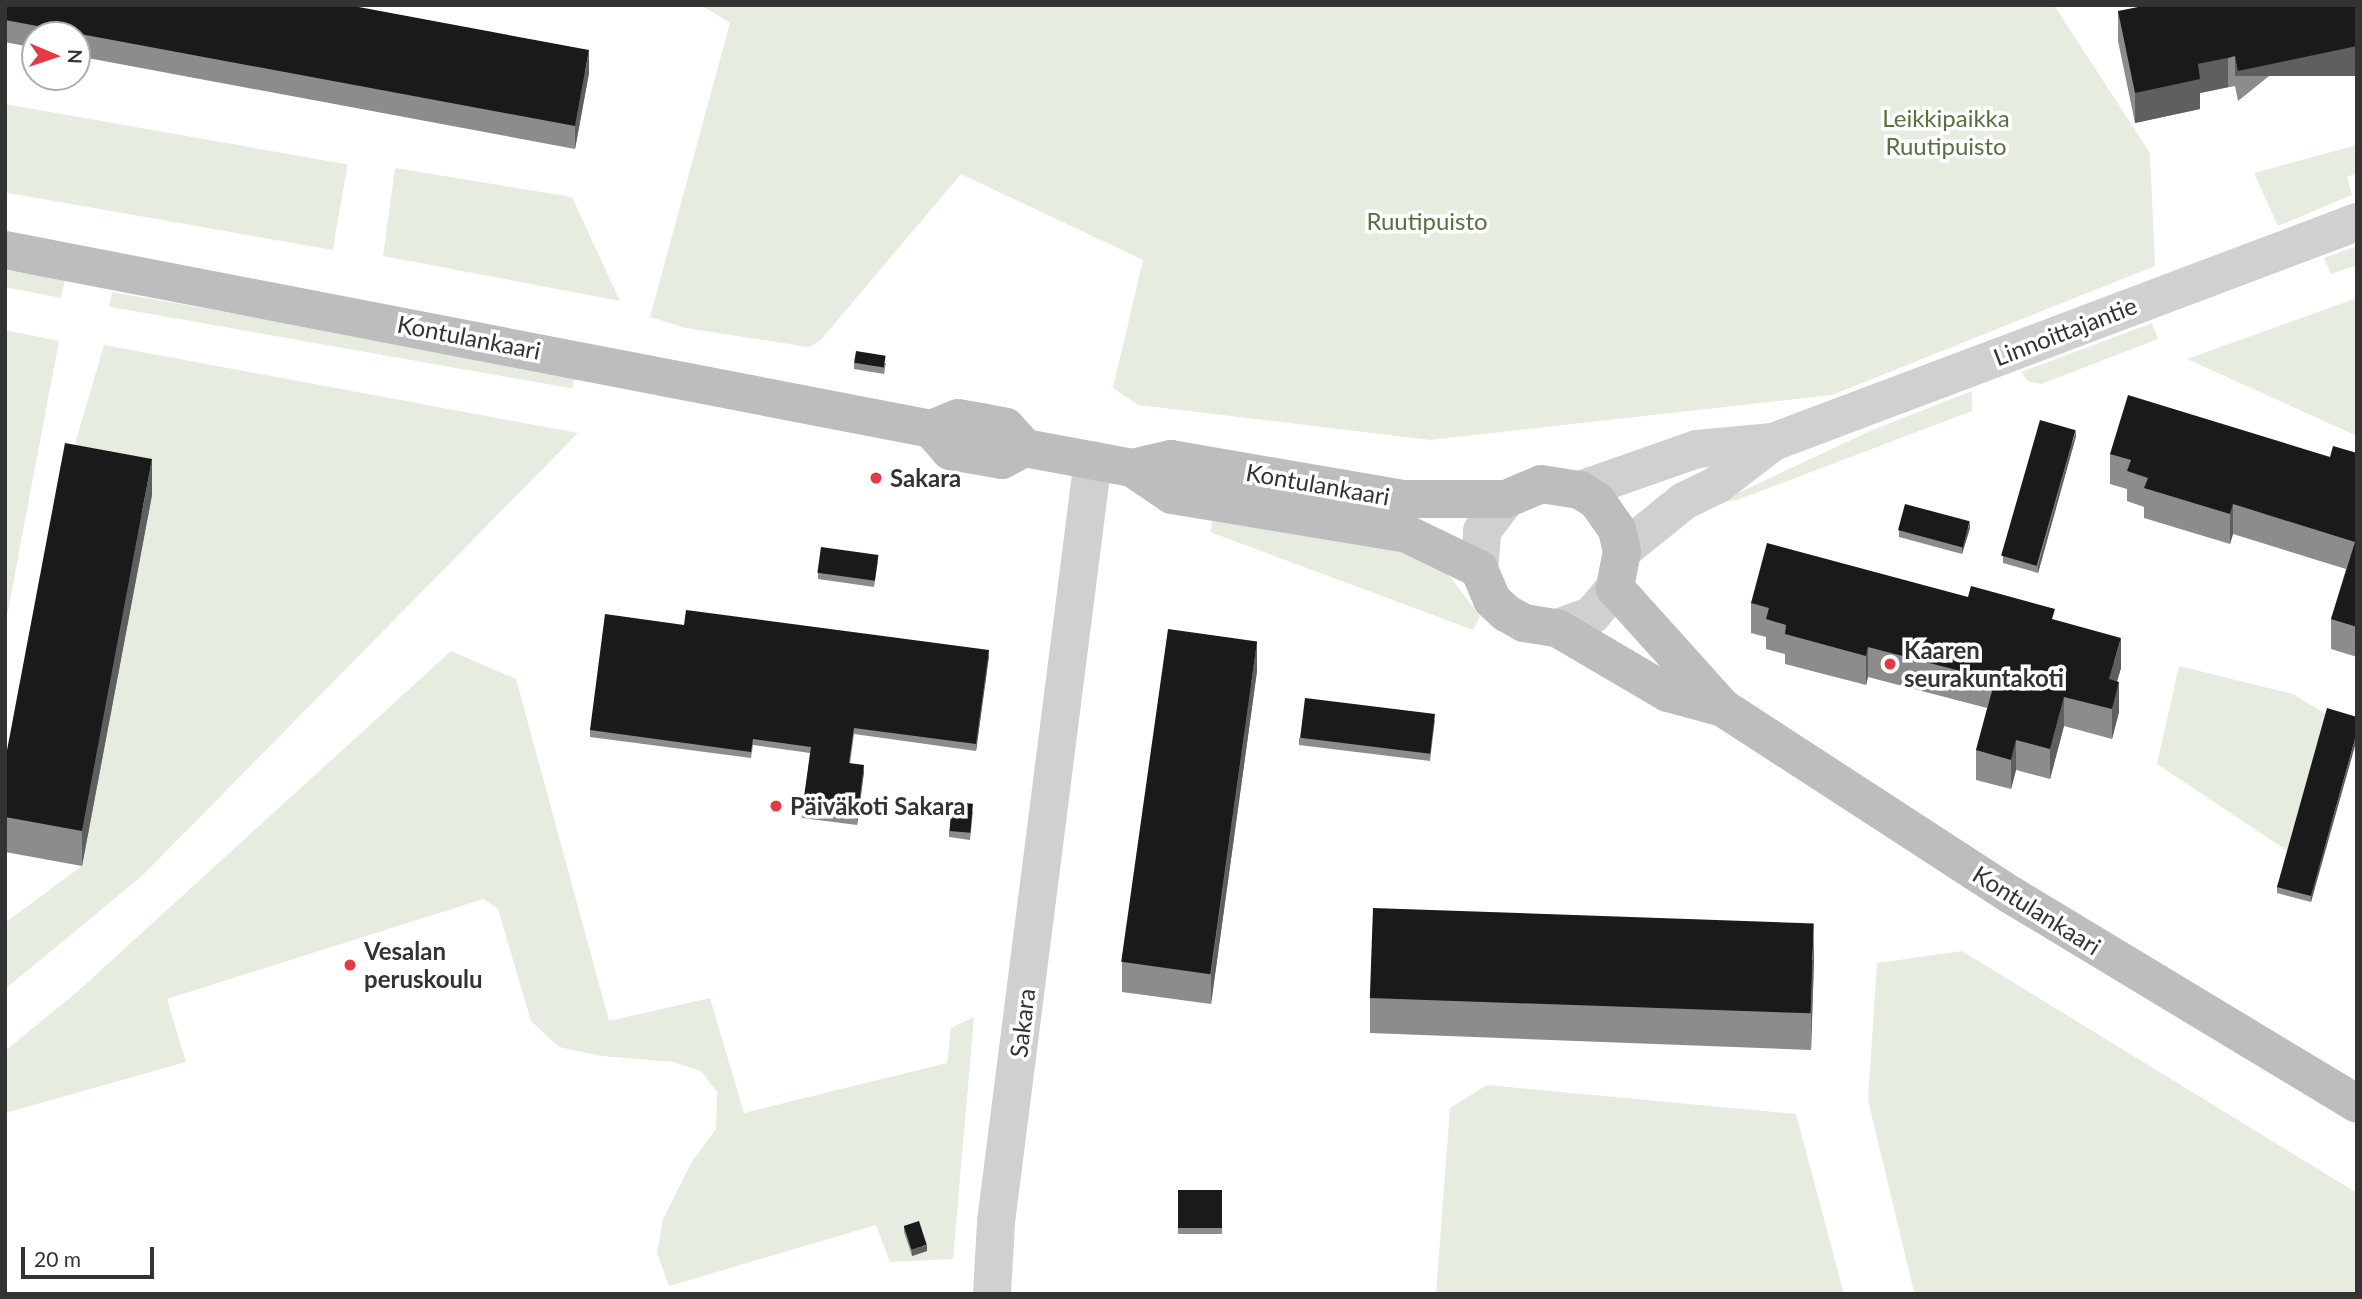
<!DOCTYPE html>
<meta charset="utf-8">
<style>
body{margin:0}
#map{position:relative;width:2362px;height:1299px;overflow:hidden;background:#fff;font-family:Lato,sans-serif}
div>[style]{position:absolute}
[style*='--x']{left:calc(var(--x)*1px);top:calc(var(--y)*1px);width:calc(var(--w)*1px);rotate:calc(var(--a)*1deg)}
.green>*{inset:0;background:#e6ecdf;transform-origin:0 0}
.minor>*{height:38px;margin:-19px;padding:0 19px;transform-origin:19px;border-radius:19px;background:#d0d0d0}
.tertiary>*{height:38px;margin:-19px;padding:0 19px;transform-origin:19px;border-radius:19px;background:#d0d0d0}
.secondary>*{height:38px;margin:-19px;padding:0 19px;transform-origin:19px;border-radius:19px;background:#bdbdbd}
.wall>*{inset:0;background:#8c8c8c;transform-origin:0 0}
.shaded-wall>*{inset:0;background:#5f5f5f;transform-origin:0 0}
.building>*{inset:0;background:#1a1a1a;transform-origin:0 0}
.dots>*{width:19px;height:19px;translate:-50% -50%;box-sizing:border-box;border:4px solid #fff;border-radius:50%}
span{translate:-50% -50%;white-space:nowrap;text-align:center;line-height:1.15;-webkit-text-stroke:7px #fff;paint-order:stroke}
.park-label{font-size:24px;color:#56703f}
.street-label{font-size:24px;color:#333}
.poi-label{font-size:24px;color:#333;font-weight:700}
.left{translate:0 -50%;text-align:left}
.frame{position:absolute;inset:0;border:7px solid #333;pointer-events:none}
.north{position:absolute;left:21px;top:21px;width:70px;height:70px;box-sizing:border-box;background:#fff;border:2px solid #adadad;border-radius:50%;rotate:92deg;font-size:19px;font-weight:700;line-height:28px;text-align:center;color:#333}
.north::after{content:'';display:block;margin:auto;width:24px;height:32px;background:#e63946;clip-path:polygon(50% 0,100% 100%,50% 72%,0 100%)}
.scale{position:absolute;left:21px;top:1247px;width:133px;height:32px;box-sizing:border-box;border:4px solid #333;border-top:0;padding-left:9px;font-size:21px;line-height:24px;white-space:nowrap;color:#333;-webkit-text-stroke:5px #fff;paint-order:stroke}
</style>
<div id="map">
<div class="green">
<i style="clip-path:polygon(701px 5px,2054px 5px,2150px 153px,2155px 266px,1832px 395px,1430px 440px,1138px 405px,1113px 388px,1143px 260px,961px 174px,819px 342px,808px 347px,686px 328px,650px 317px,730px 23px)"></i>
<i style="left:5px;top:104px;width:348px;height:87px;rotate:10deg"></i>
<i style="clip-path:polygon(2357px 145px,2357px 173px,2347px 177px,2352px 195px,2278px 226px,2254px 173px)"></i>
<i style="clip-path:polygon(395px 168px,572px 197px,620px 301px,383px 256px)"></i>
<i style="clip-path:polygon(2357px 246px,2357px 265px,2331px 274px,2324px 258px)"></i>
<i style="clip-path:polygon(5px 270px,65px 280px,61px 298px,5px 287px)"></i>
<i style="left:112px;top:292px;width:470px;height:15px;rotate:10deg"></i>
<i style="clip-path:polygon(2357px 298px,2357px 436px,2187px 359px)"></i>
<i style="clip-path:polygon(2152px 323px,2158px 339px,2041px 384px,2029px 382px,2021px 372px)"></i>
<i style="clip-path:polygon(5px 330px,59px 341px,5px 626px)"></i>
<i style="clip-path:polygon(104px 345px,578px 433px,142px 876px,5px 989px,5px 923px,82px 866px,152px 495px,65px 478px)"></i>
<i style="clip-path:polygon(1972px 391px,1972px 411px,1737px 500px,1719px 502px,1870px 431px)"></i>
<i style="clip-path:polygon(1213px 519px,1391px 541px,1444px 568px,1480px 617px,1473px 630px,1210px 532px)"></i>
<i style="clip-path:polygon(451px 651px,516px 679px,609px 1021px,710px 998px,744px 1113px,947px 1063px,951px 1028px,974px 1017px,953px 1259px,890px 1262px,876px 1225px,669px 1286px,657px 1253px,663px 1219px,691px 1163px,716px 1129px,717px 1092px,701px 1071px,673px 1062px,601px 1056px,559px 1047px,531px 1021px,498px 909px,483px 899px,167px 999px,186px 1062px,5px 1113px,5px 1051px,77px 992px)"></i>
<i style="clip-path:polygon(2179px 666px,2293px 694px,2327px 715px,2289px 852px,2157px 764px)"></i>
<i style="clip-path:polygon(1962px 951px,2357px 1193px,2357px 1294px,1914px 1292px,1868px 1100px,1877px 963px)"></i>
<i style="clip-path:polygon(1487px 1085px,1796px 1114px,1844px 1294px,1436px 1294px,1450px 1108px)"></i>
</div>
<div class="minor">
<i style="--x:1580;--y:490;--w:124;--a:-19.3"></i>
<i style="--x:1697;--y:449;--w:76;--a:-5.3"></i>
<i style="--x:1773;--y:442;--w:624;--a:-20.64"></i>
<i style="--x:1622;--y:551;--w:80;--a:-38.9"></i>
<i style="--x:1684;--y:501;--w:37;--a:-26"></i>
<i style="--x:1717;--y:485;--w:71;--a:-37.5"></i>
<i style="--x:992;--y:1294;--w:72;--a:-86.8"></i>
<i style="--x:996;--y:1222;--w:768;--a:-82.75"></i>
</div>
<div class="tertiary">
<i style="--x:1479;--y:569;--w:38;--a:-85"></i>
<i style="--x:1482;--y:531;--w:40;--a:-53"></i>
<i style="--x:1557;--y:628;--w:37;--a:-20"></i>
<i style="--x:1592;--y:615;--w:35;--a:-50"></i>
</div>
<div class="secondary">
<i style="--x:5;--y:250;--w:943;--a:10.94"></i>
<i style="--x:931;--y:429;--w:29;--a:-22"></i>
<i style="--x:958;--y:418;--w:23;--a:10"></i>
<i style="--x:981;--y:422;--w:25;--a:11"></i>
<i style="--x:1006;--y:427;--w:28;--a:48"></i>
<i style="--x:1025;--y:448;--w:109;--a:10.6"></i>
<i style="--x:1132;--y:468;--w:40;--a:-13"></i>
<i style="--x:1171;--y:459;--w:234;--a:9.8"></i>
<i style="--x:1402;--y:499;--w:104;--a:0"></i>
<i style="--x:1506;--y:499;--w:38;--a:-23"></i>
<i style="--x:1541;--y:484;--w:39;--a:9"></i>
<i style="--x:1580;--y:490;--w:20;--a:33"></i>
<i style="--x:1597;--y:501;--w:35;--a:55"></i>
<i style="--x:1617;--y:530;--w:22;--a:77"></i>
<i style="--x:1622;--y:551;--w:38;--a:101"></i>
<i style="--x:1615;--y:588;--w:161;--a:48"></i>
<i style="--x:1723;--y:708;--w:343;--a:33"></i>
<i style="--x:2011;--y:895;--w:404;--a:31.1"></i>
<i style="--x:931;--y:429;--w:29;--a:49"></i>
<i style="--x:950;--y:451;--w:53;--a:9.8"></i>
<i style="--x:1002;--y:460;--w:26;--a:-28"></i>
<i style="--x:1132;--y:468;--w:48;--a:34"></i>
<i style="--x:1172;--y:495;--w:238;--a:9.4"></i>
<i style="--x:1407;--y:534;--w:80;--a:25.9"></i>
<i style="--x:1479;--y:569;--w:34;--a:67"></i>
<i style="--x:1492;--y:600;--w:19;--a:43"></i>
<i style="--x:1506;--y:613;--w:21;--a:29"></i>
<i style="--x:1524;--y:623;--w:33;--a:9"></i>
<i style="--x:1557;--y:628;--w:129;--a:30.4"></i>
<i style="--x:1668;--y:693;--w:57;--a:15.3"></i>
</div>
<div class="wall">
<i style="clip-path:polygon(5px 5px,589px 73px,575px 149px,77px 56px,77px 35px,35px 35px,35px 48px,5px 42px)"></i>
<i style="clip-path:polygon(2357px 5px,2238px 101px,2235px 86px,2200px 93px,2200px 109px,2135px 123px,2118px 41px,2118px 11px)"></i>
<i style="clip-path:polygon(854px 363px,886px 363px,884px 374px,854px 369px)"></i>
<i style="clip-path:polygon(2076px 436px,2038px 573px,2003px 563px,2003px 556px)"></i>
<i style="clip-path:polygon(2357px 453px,2357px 657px,2331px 649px,2331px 619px,2346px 569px,2233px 534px,2230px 544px,2144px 518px,2144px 507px,2127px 501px,2127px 489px,2110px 484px,2110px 454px,2330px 457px)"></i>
<i style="clip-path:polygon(152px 495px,82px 866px,5px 852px,5px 761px)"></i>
<i style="clip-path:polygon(1970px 528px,1962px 554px,1899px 537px,1899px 530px)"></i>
<i style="clip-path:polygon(878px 561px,874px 587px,818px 579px,818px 573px)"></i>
<i style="clip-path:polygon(1751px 603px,2055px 620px,2121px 668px,2117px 681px,2119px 712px,2112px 739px,2064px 726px,2050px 779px,2016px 770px,2011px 789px,1976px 780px,1976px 750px,1987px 708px,1868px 677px,1866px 685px,1785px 664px,1785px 654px,1766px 649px,1766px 637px,1751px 633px)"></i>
<i style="clip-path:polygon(684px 625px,989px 656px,976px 751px,854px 734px,850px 764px,864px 772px,857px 825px,802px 818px,810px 753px,753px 745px,751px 758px,590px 737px,590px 730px)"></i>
<i style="clip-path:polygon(1257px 671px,1211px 1004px,1122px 992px,1122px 962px)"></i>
<i style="clip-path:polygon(2357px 717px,2311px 902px,2277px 893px,2277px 887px)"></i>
<i style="clip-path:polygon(1435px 720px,1430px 761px,1299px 745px,1299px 738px)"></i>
<i style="clip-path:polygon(973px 811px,970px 840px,949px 837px,949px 831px)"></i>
<i style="clip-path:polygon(1814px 960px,1811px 1050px,1370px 1033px,1370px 998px)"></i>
<i style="left:1178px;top:1190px;width:44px;height:44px"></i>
<i style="clip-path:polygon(904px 1226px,927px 1251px,912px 1256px,904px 1232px)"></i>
</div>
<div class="shaded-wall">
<i style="left:2357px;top:46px;width:30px;height:122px;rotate:90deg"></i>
<i style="clip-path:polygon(589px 50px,589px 73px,575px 149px,575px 126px)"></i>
<i style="clip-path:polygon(2228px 58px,2228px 87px,2200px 93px,2200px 109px,2135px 123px,2135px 93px,2198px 64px)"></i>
<i style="clip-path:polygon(2076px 430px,2076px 436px,2038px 573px,2038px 566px)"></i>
<i style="clip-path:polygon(152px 459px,152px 495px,82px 866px,82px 831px)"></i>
<i style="clip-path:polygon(2233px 504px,2233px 534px,2230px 544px,2230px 514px)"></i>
<i style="clip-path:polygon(1970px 522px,1970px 528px,1962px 554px,1962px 548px)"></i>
<i style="clip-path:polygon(2121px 638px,2121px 668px,2109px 709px,2109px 679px)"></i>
<i style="clip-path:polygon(1257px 641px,1257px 671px,1211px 1004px,1211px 974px)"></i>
<i style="clip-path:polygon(1868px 647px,1868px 677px,1866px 685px,1866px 656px)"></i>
<i style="clip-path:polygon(989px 650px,989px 656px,976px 751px,976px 744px)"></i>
<i style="clip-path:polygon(2119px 682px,2119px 712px,2112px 739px,2112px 709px)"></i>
<i style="clip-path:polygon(2064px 697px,2064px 726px,2050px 779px,2050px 749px)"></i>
<i style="clip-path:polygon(2357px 732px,2357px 739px,2311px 902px,2311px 896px)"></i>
<i style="clip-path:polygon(2016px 740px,2016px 770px,2011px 789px,2011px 760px)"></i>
<i style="clip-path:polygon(864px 765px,864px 772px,857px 825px,857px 818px)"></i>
<i style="clip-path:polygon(1814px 925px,1814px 960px,1811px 1050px,1811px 1014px)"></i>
<i style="clip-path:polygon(927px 1245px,927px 1251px,912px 1256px,912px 1250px)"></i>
</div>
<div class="building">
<i style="clip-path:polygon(5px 5px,348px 5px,589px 50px,575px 126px,5px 20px)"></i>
<i style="clip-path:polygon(2148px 5px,2357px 5px,2357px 46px,2238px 71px,2235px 56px,2228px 58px,2198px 64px,2200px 79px,2135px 93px,2118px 11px)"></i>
<i style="left:856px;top:351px;width:30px;height:12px;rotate:9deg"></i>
<i style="clip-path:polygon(2128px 395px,2330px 457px,2333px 446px,2357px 453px,2357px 627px,2331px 619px,2355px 542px,2233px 504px,2230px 514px,2144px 488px,2148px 478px,2127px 471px,2131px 460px,2110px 454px)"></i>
<i style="left:2040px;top:420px;width:37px;height:141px;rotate:16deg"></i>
<i style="clip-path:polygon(65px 443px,152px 459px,82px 831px,5px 817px,5px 761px)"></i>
<i style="left:1905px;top:504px;width:67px;height:27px;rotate:15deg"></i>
<i style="clip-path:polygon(1767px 543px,1968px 597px,1971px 586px,2055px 609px,2052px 619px,2121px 638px,2109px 679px,2119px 682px,2112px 709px,2064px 697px,2050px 749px,2016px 740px,2011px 760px,1976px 750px,1995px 680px,1868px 647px,1866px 656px,1785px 634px,1786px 625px,1766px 619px,1769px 608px,1751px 603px)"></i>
<i style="left:821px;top:547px;width:58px;height:26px;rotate:8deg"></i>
<i style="clip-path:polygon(686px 610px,989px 650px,976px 744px,854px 728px,849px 763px,864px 765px,857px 818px,802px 811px,811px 747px,753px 739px,751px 752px,590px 730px,605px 614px,684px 625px)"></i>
<i style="left:1168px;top:629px;width:90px;height:336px;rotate:8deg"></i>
<i style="left:1305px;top:698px;width:131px;height:40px;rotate:7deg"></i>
<i style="clip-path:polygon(2327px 708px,2357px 717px,2357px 732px,2311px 896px,2277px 887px)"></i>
<i style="left:952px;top:802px;width:21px;height:29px;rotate:5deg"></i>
<i style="left:1373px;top:908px;width:441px;height:90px;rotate:2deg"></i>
<i style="left:1178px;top:1190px;width:44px;height:38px"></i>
<i style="left:919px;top:1221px;width:25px;height:16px;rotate:72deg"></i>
</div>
<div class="dots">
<i style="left:876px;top:478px;background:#e63946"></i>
<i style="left:1890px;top:664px;background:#e63946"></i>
<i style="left:776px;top:806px;background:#e63946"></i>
<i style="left:350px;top:965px;background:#e63946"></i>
</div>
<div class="park-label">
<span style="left:1946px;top:132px">Leikkipaikka<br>Ruutipuisto</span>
<span style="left:1427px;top:221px">Ruutipuisto</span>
</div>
<div class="street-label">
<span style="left:2065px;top:331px;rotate:-21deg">Linnoittajantie</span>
<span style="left:469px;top:337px;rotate:11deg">Kontulankaari</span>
<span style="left:1318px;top:484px;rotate:10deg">Kontulankaari</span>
<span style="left:2037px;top:910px;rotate:32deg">Kontulankaari</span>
<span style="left:1022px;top:1023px;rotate:-83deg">Sakara</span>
</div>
<div class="poi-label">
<span class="left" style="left:890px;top:478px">Sakara</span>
<span class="left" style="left:1904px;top:664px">Kaaren<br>seurakuntakoti</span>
<span class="left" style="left:790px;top:806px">Päiväkoti Sakara</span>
<span class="left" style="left:364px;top:965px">Vesalan<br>peruskoulu</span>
</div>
<div class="frame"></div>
<div class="north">N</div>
<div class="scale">20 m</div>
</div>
